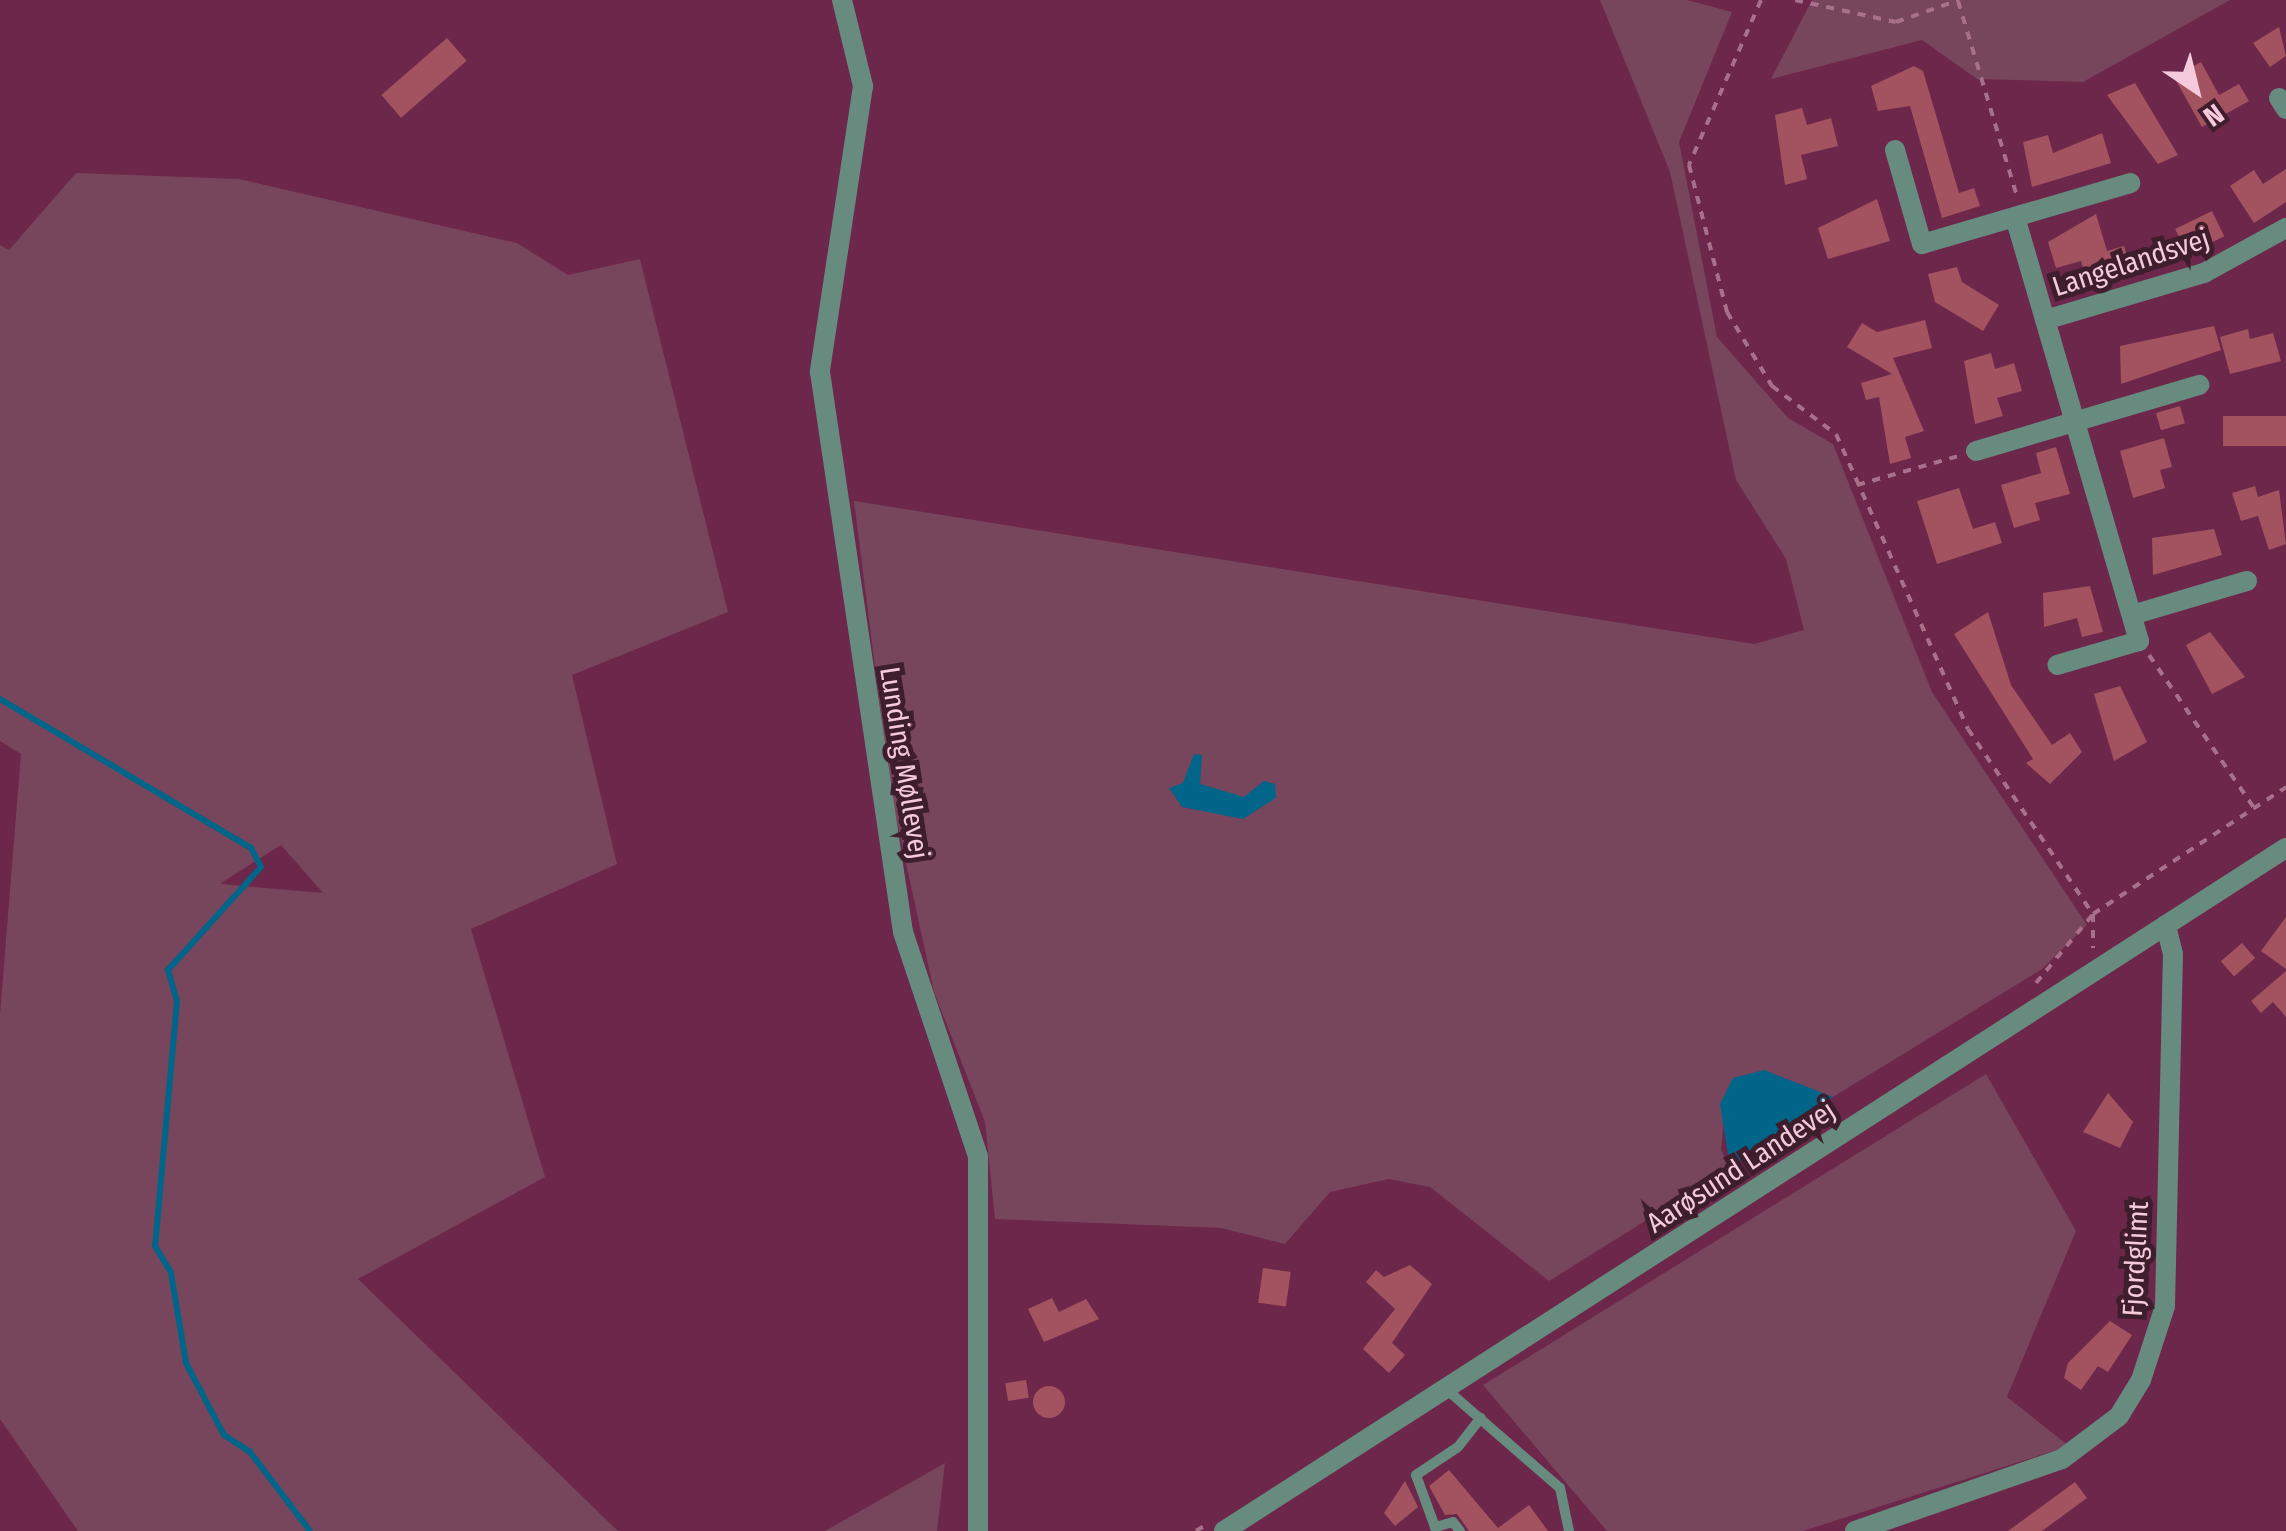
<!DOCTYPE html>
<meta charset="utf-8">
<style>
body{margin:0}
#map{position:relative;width:2286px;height:1531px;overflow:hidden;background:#6c274a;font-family:"Fira Sans Condensed",sans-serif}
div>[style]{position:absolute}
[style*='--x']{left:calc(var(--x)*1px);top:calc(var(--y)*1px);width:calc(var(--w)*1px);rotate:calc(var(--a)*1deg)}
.green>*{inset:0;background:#77455c}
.water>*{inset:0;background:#006589}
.stream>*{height:6px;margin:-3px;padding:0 3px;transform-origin:3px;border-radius:3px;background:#006589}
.building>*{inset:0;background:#a3535f;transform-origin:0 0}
.round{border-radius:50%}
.path>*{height:4px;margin-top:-2px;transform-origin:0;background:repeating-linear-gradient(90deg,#a9708b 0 8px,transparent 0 16px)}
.service>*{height:10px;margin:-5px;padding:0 5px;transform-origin:5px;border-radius:5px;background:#688b7f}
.minor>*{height:20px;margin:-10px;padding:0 10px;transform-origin:10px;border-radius:10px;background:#688b7f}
.tertiary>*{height:20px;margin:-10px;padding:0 10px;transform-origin:10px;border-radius:10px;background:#688b7f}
span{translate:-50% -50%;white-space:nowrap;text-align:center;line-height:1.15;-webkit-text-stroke:10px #3e1e2d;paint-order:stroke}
.street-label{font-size:28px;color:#f5cadc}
.north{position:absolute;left:2146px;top:40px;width:100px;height:100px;-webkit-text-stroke:8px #3e1e2d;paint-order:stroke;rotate:145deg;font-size:28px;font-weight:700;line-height:40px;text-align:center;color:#f5cadc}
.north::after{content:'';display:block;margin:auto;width:35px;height:45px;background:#f5cadc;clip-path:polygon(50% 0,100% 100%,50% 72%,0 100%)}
</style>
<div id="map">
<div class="green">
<i style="clip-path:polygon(1600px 0,1687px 0,1732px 12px,1679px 142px,1717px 337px,1788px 418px,1833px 444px,1932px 692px,2087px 925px,2042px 969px,1833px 1097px,1727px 1092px,1721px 1150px,1730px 1168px,1549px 1281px,1430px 1187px,1389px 1179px,1330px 1192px,1285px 1244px,1221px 1228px,995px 1219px,985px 1122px,934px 992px,891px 794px,854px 501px,1754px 644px,1804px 630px,1786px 559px,1736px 480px,1670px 172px)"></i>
<i style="clip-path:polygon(1812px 0,2230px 0,2083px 82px,1977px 79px,1922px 40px,1771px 79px)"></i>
<i style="clip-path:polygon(evenodd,76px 173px,239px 179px,517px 243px,568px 275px,640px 259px,728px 612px,572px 675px,617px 864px,471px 929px,545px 1177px,358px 1279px,618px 1531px,78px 1531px,0 1419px,0 1014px,21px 754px,0 741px,0 245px,9px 250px,76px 173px,281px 845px,323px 893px,221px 884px,221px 883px,281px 845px)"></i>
<i style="clip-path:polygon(1986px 1074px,2076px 1231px,2007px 1397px,2069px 1446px,1803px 1531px,1607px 1531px,1483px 1385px)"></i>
<i style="clip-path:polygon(945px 1463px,937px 1531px,825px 1531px)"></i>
</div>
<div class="water">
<i style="clip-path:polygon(1194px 754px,1202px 755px,1200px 784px,1244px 797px,1264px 781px,1275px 784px,1276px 798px,1243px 819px,1182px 807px,1169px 788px,1183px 783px)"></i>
<i style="clip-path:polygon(1764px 1070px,1833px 1097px,1730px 1168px,1720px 1104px,1733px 1078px)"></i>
</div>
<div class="stream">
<i style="--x:0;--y:699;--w:292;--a:30.7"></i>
<i style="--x:251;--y:848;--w:21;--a:62"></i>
<i style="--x:261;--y:867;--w:139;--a:132.1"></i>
<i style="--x:168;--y:970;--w:32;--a:74"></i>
<i style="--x:177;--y:1001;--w:246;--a:95.1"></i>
<i style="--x:155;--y:1246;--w:31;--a:59"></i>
<i style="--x:171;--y:1273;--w:91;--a:80.5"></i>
<i style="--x:186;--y:1363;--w:81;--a:62.2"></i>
<i style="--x:224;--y:1435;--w:31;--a:33"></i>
<i style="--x:250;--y:1452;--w:99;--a:52.8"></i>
</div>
<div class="building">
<i style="clip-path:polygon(2279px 27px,2286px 56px,2270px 67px,2253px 43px)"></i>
<i style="left:447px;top:38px;width:30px;height:87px;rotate:49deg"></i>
<i style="clip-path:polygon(2201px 62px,2219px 95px,2239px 84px,2249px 101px,2202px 127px,2174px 77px)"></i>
<i style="clip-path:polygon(1914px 66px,1923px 71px,1959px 193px,1974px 188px,1980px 206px,1942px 218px,1910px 106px,1878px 111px,1871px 86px)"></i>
<i style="clip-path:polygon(2135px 83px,2178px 155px,2158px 164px,2107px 95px)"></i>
<i style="clip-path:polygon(1802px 108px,1807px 125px,1831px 118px,1838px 146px,1801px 155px,1807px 179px,1785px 185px,1775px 115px)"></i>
<i style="clip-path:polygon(2102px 133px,2111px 163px,2032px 187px,2023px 142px,2048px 135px,2053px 153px)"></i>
<i style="clip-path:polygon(2286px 169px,2286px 202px,2254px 223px,2230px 186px,2254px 170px,2263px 184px)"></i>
<i style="clip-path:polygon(1877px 199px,1890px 241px,1828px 259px,1818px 228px)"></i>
<i style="left:2212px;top:211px;width:28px;height:41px;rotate:64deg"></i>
<i style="clip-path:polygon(2096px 214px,2107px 251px,2124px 246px,2132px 271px,2088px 285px,2081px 261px,2056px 268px,2048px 242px)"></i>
<i style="clip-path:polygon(1957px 267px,1962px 282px,1999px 305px,1983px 331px,1935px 302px,1928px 274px)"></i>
<i style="clip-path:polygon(1925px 320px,1932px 348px,1893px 358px,1924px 431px,1905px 437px,1911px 458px,1890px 464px,1879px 397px,1866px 400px,1861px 383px,1892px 374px,1847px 347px,1862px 323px,1877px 332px)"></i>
<i style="clip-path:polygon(2214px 326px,2221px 350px,2121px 384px,2120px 346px)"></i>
<i style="clip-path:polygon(2248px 329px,2250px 339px,2273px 333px,2281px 361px,2230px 374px,2220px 337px)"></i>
<i style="clip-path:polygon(1991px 353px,1995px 369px,2014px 363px,2022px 391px,1997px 398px,2003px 416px,1975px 424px,1964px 361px)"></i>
<i style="left:2180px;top:406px;width:18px;height:25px;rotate:74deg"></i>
<i style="left:2286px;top:416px;width:30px;height:63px;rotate:90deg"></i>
<i style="clip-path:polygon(2164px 438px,2172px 467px,2160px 470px,2165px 488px,2133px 498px,2120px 451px)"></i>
<i style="clip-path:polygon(2056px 447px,2070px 494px,2035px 503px,2040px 520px,2014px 528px,2001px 485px,2041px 473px,2036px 453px)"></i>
<i style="clip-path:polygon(2255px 486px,2258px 497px,2279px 490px,2286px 544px,2269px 550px,2258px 516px,2241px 521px,2232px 493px)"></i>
<i style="clip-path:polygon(1959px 488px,1973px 529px,1995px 522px,2002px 543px,1937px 564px,1917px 501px)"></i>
<i style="clip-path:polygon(2214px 529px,2222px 555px,2153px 575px,2152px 538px)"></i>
<i style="clip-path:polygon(2090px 586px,2103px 632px,2082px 637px,2077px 618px,2044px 627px,2043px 593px)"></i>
<i style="clip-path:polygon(1988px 612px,2011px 685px,2052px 745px,2070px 733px,2082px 752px,2050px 784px,2026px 763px,2033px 759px,1954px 634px)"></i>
<i style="clip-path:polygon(2210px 632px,2245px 677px,2212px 694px,2186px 645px)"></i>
<i style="clip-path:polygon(2120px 686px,2147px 742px,2114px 761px,2094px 694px)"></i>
<i style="clip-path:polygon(2286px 917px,2286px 969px,2261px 951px)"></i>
<i style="left:2242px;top:943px;width:20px;height:28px;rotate:49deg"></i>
<i style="clip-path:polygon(2286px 971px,2286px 1017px,2273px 1002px,2261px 1013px,2251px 1001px)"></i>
<i style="clip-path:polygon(2108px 1093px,2133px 1122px,2120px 1148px,2083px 1132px)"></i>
<i style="clip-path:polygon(1410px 1265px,1432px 1284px,1392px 1343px,1405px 1355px,1389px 1373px,1363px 1349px,1395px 1309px,1366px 1282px,1376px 1270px,1384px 1277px)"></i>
<i style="left:1263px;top:1268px;width:28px;height:35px;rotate:8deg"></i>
<i style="clip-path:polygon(1052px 1298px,1059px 1312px,1086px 1299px,1099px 1319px,1044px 1342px,1028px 1309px)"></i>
<i style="clip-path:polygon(2110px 1321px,2132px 1335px,2108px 1372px,2098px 1366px,2081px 1390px,2064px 1378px,2068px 1363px)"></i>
<i style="left:1026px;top:1380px;width:18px;height:21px;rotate:81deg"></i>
<i class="round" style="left:1033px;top:1386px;width:32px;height:32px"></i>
<i style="clip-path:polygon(1449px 1470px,1498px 1528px,1529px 1505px,1548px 1531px,1469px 1531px,1457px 1514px,1445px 1515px,1429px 1486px)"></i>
<i style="clip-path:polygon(1405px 1481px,1418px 1507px,1395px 1526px,1384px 1513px)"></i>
<i style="clip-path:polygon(2075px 1482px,2087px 1498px,2042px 1531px,2008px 1531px)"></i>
</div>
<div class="path">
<i style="--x:1761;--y:0;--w:180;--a:113.6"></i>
<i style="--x:1689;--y:165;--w:152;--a:75.5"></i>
<i style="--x:1727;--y:312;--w:87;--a:58.7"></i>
<i style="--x:1772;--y:386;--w:80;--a:36.9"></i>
<i style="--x:1836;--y:434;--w:323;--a:65.9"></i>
<i style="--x:1968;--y:729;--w:223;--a:56"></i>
<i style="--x:2093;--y:914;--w:231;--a:-33.3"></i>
<i style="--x:1795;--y:0;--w:103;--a:12.3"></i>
<i style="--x:1896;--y:22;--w:67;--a:-19.2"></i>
<i style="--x:1958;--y:1;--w:205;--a:73.2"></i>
<i style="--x:1857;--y:485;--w:105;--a:-16"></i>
<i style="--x:2149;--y:655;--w:186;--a:55.5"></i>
<i style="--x:2093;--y:914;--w:34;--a:90"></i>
<i style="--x:2036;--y:983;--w:89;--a:-50.4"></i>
<i style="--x:1196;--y:1531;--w:13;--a:-32"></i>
</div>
<div class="service">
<i style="--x:1446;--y:1389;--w:151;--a:41"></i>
<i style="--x:1560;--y:1488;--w:44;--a:78.2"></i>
<i style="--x:1460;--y:1531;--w:11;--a:-128"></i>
<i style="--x:1453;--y:1522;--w:19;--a:164"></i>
<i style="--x:1435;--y:1527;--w:55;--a:-110.1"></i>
<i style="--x:1416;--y:1475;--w:50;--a:-33.7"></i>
<i style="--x:1458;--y:1447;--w:37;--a:-52"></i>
</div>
<div class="minor">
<i style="--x:842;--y:0;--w:89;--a:76.3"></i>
<i style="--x:863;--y:86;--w:289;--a:98.6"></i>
<i style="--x:820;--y:372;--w:566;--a:81.57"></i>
<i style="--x:903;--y:932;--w:236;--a:71.5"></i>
<i style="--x:978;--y:1156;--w:375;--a:90"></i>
<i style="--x:2279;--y:98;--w:13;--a:58"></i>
<i style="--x:1895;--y:150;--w:98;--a:74"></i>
<i style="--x:1922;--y:244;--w:217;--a:-16.3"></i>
<i style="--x:2015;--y:217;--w:442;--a:73.7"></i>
<i style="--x:2139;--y:641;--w:85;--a:163.7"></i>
<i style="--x:2045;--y:320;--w:166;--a:-16.5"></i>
<i style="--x:2204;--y:273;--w:94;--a:-28.8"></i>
<i style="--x:1976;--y:451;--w:233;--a:-16.5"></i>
<i style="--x:2132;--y:615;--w:120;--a:-16.5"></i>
<i style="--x:1855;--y:1531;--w:219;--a:-19.2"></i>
<i style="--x:2062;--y:1459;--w:71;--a:-37"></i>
<i style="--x:2119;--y:1416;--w:42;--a:-58.6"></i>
<i style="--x:2141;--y:1380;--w:78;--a:-72"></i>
<i style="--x:2165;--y:1306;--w:352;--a:-88.7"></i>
<i style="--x:2173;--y:954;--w:30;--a:-104"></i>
</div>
<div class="tertiary">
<i style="--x:1224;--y:1531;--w:1263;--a:-32.75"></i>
</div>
<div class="street-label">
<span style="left:2131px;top:263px;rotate:-18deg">Langelandsvej</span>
<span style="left:904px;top:763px;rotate:81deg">Lunding Møllevej</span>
<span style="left:1741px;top:1167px;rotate:-33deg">Aarøsund Landevej</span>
<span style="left:2136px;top:1259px;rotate:-87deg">Fjordglimt</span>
</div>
<div class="north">N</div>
</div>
